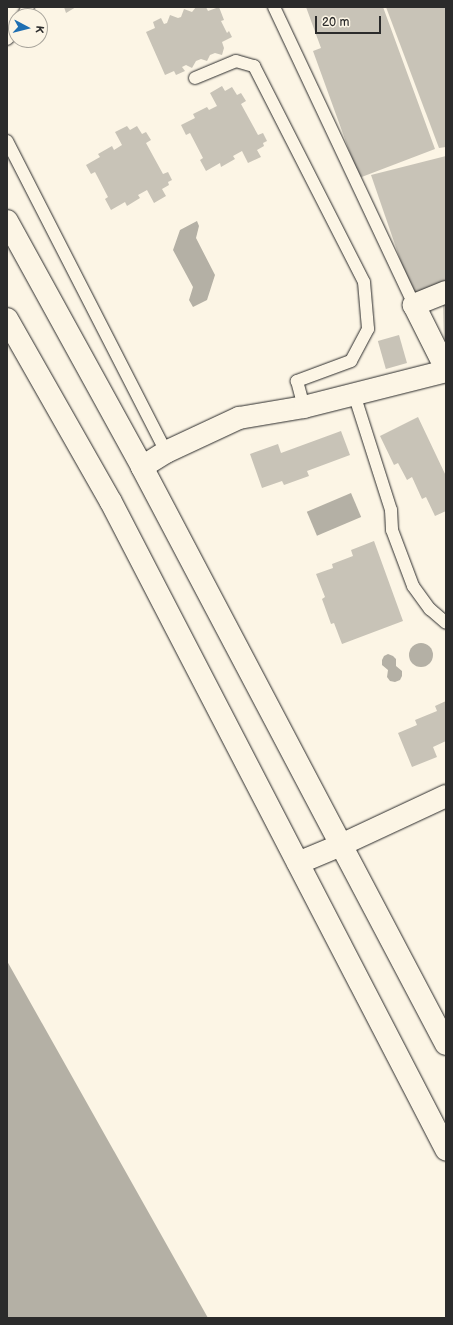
<!DOCTYPE html>
<style>
body{margin:0}
#map{position:relative;width:453px;height:1325px;overflow:hidden;background:#fcf5e5;font-family:"Balsamiq Sans",sans-serif}
div>[style]{position:absolute}
[style*='--x']{left:calc(var(--x)*1px);top:calc(var(--y)*1px);width:calc(var(--w)*1px);rotate:calc(var(--a)*1deg)}
.water>*{inset:0;background:#b4b0a5;transform-origin:0 0}
.round{border-radius:50%}
.building>*{inset:0;background:#c8c3b7;transform-origin:0 0}
.roads{filter:drop-shadow(0 0 1px #2b2b2b) drop-shadow(0 0 1px #2b2b2b)}
.lane>*{height:12px;margin:-6px;padding:0 6px;transform-origin:6px;border-radius:6px;background:#fcf5e5}
.street>*{height:22px;margin:-11px;padding:0 11px;transform-origin:11px;border-radius:11px;background:#fcf5e5}
.highway>*{height:22px;margin:-11px;padding:0 11px;transform-origin:11px;border-radius:11px;background:#fcf5e5}
span{translate:-50% -50%;white-space:nowrap;text-align:center;line-height:1.15;-webkit-text-stroke:4px #fcf5e5;paint-order:stroke}
.frame{position:absolute;inset:0;border:8px solid #2b2b2b;pointer-events:none}
.north{position:absolute;left:8px;top:8px;width:40px;height:40px;box-sizing:border-box;background:#fcf5e5;border:1px solid #a8a49b;border-radius:50%;rotate:97deg;font-size:11px;font-weight:700;line-height:16px;text-align:center;color:#2b2b2b}
.north::after{content:'';display:block;margin:auto;width:14px;height:18px;background:#1f6fb2;clip-path:polygon(50% 0,100% 100%,50% 72%,0 100%)}
.scale{position:absolute;left:315px;top:16px;width:66px;height:18px;box-sizing:border-box;border:2px solid #2b2b2b;border-top:0;padding-left:5px;font-size:12px;line-height:14px;white-space:nowrap;color:#2b2b2b;-webkit-text-stroke:3px #fcf5e5;paint-order:stroke}
</style>
<div id="map">
<div class="water">
<i style="clip-path:polygon(197px 221px,199px 226px,196px 238px,215px 275px,207px 300px,193px 307px,189px 300px,193px 287px,173px 250px,180px 230px)"></i>
<i style="left:351px;top:493px;width:26px;height:48px;rotate:67deg"></i>
<i class="round" style="left:409px;top:643px;width:24px;height:24px"></i>
<i style="clip-path:polygon(388px 654px,393px 656px,396px 659px,396px 666px,402px 671px,402px 676px,400px 680px,395px 682px,390px 681px,387px 677px,388px 670px,382px 665px,382px 660px,384px 656px)"></i>
<i style="clip-path:polygon(7px 961px,208px 1318px,7px 1318px)"></i>
</div>
<div class="building">
<i style="clip-path:polygon(64px 7px,76px 7px,66px 13px)"></i>
<i style="clip-path:polygon(196px 7px,206px 7px,208px 11px,219px 7px,224px 20px,221px 21px,227px 33px,229px 31px,232px 37px,222px 42px,224px 48px,222px 55px,215px 53px,210px 55px,207px 61px,201px 59px,196px 61px,192px 68px,186px 65px,182px 67px,185px 71px,176px 75px,174px 71px,165px 75px,146px 32px,155px 28px,153px 22px,161px 18px,164px 24px,167px 23px,170px 15px,178px 18px,181px 17px,184px 9px,192px 12px)"></i>
<i style="clip-path:polygon(306px 7px,383px 7px,435px 149px,359px 178px,313px 51px,321px 48px)"></i>
<i style="clip-path:polygon(386px 7px,446px 7px,446px 147px,439px 148px)"></i>
<i style="clip-path:polygon(222px 86px,225px 91px,232px 87px,237px 95px,241px 93px,246px 101px,241px 104px,258px 135px,263px 133px,267px 141px,263px 143px,264px 146px,257px 150px,261px 157px,248px 163px,242px 151px,233px 156px,235px 159px,221px 167px,220px 163px,206px 171px,200px 160px,203px 158px,190px 133px,186px 135px,181px 125px,195px 118px,193px 114px,207px 107px,209px 110px,217px 106px,210px 93px)"></i>
<i style="clip-path:polygon(127px 126px,130px 130px,137px 126px,142px 134px,146px 132px,151px 140px,146px 143px,163px 174px,168px 172px,172px 180px,168px 182px,169px 185px,162px 189px,166px 196px,154px 203px,147px 190px,138px 195px,140px 198px,127px 206px,125px 202px,111px 210px,105px 199px,108px 197px,95px 172px,91px 174px,86px 165px,100px 157px,98px 154px,112px 146px,114px 150px,122px 145px,115px 132px)"></i>
<i style="clip-path:polygon(446px 156px,446px 287px,412px 294px,371px 175px)"></i>
<i style="clip-path:polygon(443px 301px,446px 301px,446px 344px,444px 344px)"></i>
<i style="left:399px;top:335px;width:29px;height:22px;rotate:74deg"></i>
<i style="clip-path:polygon(418px 417px,446px 476px,446px 511px,435px 516px,426px 497px,422px 499px,412px 477px,407px 480px,398px 463px,394px 465px,380px 436px)"></i>
<i style="clip-path:polygon(341px 431px,350px 455px,307px 471px,309px 476px,284px 485px,282px 481px,262px 488px,250px 454px,278px 444px,281px 453px)"></i>
<i style="clip-path:polygon(374px 541px,403px 621px,342px 644px,334px 623px,331px 624px,322px 599px,325px 597px,316px 574px,333px 568px,332px 564px,353px 556px,351px 550px)"></i>
<i style="clip-path:polygon(446px 701px,446px 741px,433px 747px,437px 757px,412px 767px,398px 733px,417px 725px,415px 720px,437px 711px,435px 706px)"></i>
</div>
<div class="roads">
<div class="lane">
<i style="--x:274;--y:7;--w:329;--a:64.8"></i>
<i style="--x:23;--y:16;--w:10;--a:-61"></i>
<i style="--x:7;--y:39;--w:13;--a:-45"></i>
<i style="--x:195;--y:78;--w:44;--a:-22.5"></i>
<i style="--x:236;--y:61;--w:19;--a:16"></i>
<i style="--x:254;--y:66;--w:242;--a:63"></i>
<i style="--x:364;--y:282;--w:47;--a:85.1"></i>
<i style="--x:368;--y:329;--w:36;--a:118"></i>
<i style="--x:351;--y:361;--w:58;--a:159.7"></i>
<i style="--x:297;--y:381;--w:27;--a:75"></i>
<i style="--x:7;--y:141;--w:349;--a:62.9"></i>
<i style="--x:354;--y:394;--w:122;--a:72.3"></i>
<i style="--x:391;--y:510;--w:20;--a:87"></i>
<i style="--x:392;--y:530;--w:60;--a:69.4"></i>
<i style="--x:413;--y:586;--w:29;--a:54"></i>
<i style="--x:430;--y:609;--w:21;--a:41"></i>
</div>
<div class="street">
<i style="--x:446;--y:292;--w:35;--a:158"></i>
<i style="--x:414;--y:305;--w:72;--a:63.4"></i>
<i style="--x:142;--y:467;--w:28;--a:-32"></i>
<i style="--x:166;--y:452;--w:81;--a:-25"></i>
<i style="--x:239;--y:418;--w:66;--a:-9.6"></i>
<i style="--x:304;--y:407;--w:146;--a:-14.2"></i>
<i style="--x:341;--y:845;--w:116;--a:-25"></i>
</div>
<div class="highway">
<i style="--x:7;--y:221;--w:281;--a:61.2"></i>
<i style="--x:142;--y:467;--w:652;--a:62.22"></i>
<i style="--x:7;--y:319;--w:210;--a:60.4"></i>
<i style="--x:111;--y:502;--w:729;--a:62.63"></i>
<i style="--x:298;--y:863;--w:47;--a:-22.7"></i>
</div>
</div>
<div class="frame"></div>
<div class="north">K</div>
<div class="scale">20 m</div>
</div>
